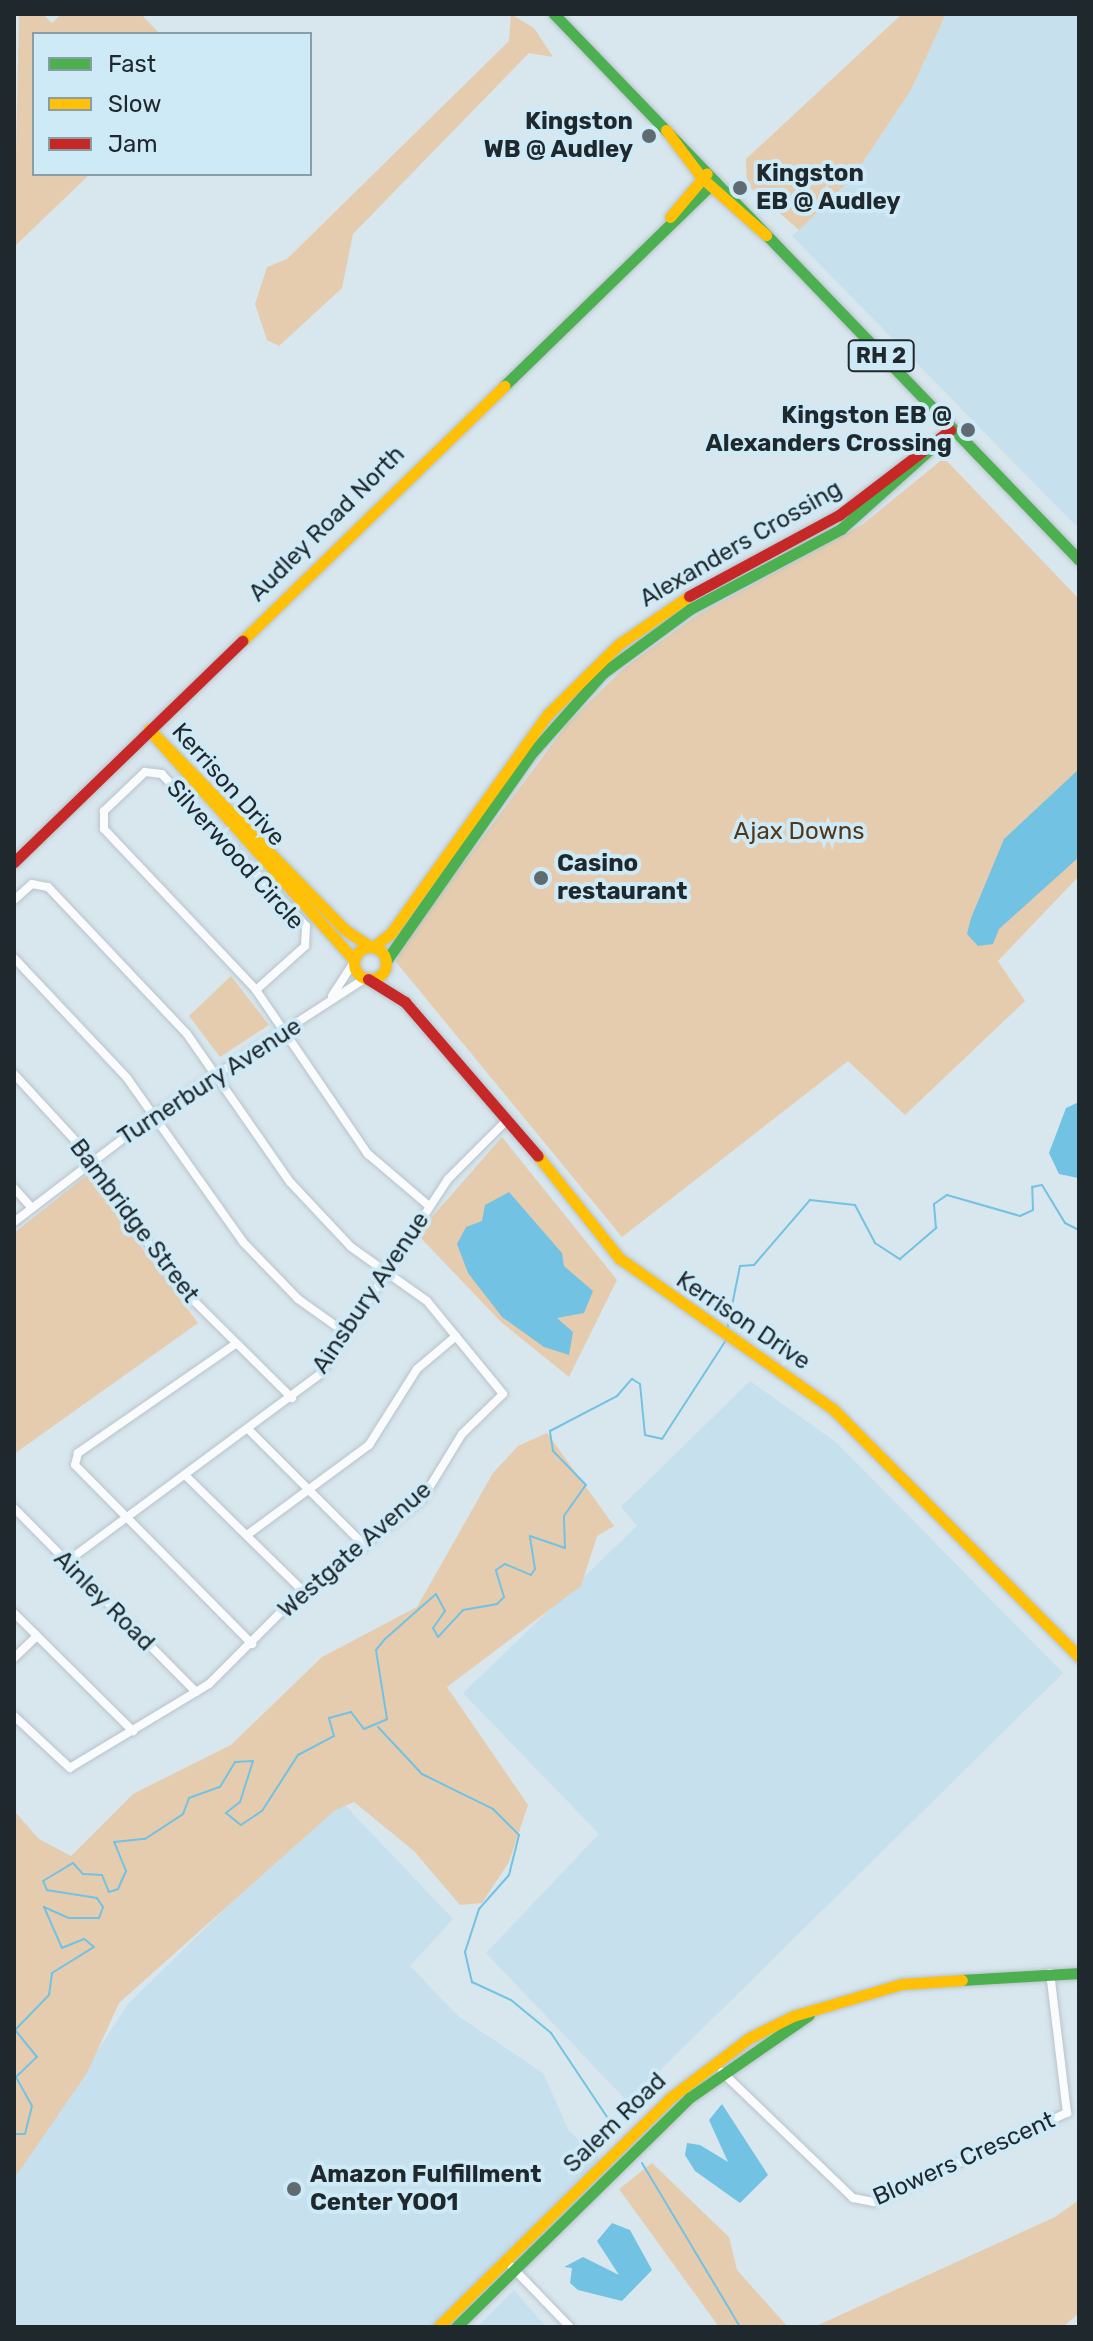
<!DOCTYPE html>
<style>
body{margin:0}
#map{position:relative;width:1093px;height:2341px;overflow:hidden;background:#d8e6ee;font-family:Rubik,sans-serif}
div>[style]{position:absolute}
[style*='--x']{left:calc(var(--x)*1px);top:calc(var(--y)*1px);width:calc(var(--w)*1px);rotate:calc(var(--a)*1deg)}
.built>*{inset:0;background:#c7e0ed}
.green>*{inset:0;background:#e6ccae}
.water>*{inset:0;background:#72c2e3}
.stream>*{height:2px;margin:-1px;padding:0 1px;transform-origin:1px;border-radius:1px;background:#72c2e3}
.roads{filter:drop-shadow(0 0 2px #b8c3c9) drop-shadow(0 0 2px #b8c3c9)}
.street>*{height:8px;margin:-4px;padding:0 4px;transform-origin:4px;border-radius:4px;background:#f9fbfc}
.fast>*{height:11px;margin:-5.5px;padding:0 5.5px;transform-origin:5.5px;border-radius:5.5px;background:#4caf50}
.slow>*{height:11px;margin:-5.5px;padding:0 5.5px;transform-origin:5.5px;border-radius:5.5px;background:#ffc107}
.slow>.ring{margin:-5.5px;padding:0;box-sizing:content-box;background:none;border:11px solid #ffc107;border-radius:50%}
.jam>*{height:11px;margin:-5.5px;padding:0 5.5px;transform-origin:5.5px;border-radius:5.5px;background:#c62828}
.dots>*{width:22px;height:22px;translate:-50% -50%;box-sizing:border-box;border:4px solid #cfeaf7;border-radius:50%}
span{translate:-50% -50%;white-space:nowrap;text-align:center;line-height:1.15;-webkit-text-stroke:8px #cfeaf7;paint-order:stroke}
.shield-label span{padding:2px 6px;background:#cfeaf7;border:2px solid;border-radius:6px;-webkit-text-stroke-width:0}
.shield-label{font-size:22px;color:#1f292d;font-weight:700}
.poi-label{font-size:24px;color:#1f292d;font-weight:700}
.right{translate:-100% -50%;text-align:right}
.left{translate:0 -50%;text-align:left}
.street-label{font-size:24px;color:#1f292d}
.park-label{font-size:24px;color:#52381a}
.frame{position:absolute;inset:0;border:16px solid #1f292d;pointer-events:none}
.legend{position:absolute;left:32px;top:32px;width:280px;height:144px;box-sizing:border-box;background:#cfeaf7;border:2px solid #899da6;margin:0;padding:10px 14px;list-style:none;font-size:24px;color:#1f292d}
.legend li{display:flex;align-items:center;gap:16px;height:40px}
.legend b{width:40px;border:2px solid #899da6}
</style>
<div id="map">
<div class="built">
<i style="clip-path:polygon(946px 14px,1079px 14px,1079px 529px,792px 236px,853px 177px,911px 90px)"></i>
<i style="clip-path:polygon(750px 1381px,837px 1443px,1063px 1673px,628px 2102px,486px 1953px,599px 1834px,463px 1693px,637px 1526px,621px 1507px)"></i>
<i style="clip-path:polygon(338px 1798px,453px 1919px,410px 1966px,458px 2016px,543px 2073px,569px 2131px,603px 2162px,432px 2327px,14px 2327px,14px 2179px,128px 2004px)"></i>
<i style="clip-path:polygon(514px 2290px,546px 2327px,477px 2327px)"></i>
</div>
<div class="green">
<i style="clip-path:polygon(19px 14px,43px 14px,52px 23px,61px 14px,141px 14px,160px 34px,34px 34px,34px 174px,90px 174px,14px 247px)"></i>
<i style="clip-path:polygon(511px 14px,534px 28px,553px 57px,529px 53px,353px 234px,342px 288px,279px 346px,267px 340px,255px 304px,267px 267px,287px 259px,509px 41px)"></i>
<i style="clip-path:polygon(902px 14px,946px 14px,911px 90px,853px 177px,799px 230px,747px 185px,746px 159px)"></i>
<i style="clip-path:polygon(944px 458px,1079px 599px,1079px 876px,998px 961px,1025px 1001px,905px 1115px,848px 1061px,622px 1237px,396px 962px,403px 944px,568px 723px,624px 668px,696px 616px,863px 524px)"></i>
<i style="clip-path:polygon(231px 976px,269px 1025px,220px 1057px,189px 1016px)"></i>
<i style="clip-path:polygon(502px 1137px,617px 1280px,569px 1377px,501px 1322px,417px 1234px)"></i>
<i style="clip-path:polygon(87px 1175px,198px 1323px,14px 1454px,14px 1233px)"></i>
<i style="clip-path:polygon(547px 1433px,614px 1526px,597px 1536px,581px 1586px,447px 1687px,528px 1805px,509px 1862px,482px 1903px,460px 1905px,414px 1851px,354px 1802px,334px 1811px,119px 2003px,87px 2073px,14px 2179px,14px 1811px,39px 1839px,71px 1856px,133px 1794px,231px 1745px,322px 1657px,417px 1607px,493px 1473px,518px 1446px)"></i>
<i style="clip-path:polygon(652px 2163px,729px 2237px,737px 2270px,788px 2327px,719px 2327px,619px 2189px)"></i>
<i style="clip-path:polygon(1079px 2200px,1079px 2313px,1063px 2327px,814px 2327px,1055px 2217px)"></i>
</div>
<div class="water">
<i style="clip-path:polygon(1079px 769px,1079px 857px,999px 929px,993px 944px,978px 946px,967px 934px,971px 918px,1004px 839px)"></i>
<i style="clip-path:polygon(1079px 1102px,1079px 1175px,1078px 1178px,1059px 1174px,1049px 1153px,1066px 1108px)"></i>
<i style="clip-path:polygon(509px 1192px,562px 1253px,564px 1266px,593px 1291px,584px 1313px,557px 1318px,573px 1332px,569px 1355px,544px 1347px,502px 1317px,468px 1273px,457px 1244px,466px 1227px,482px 1221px,485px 1205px)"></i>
<i style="clip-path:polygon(722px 2104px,768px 2175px,740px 2203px,695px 2171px,685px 2155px,687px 2143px,700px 2145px,728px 2162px,709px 2120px)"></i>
<i style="clip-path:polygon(612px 2223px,630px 2230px,652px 2270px,622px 2301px,578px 2290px,570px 2283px,572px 2268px,564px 2267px,583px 2257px,619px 2275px,597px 2241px)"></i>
</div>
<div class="stream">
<i style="--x:727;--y:1330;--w:65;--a:-78.5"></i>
<i style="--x:740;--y:1266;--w:14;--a:-4"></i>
<i style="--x:754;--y:1265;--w:86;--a:-49.3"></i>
<i style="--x:810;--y:1200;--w:45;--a:6.3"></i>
<i style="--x:855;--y:1205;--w:43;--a:62.2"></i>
<i style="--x:875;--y:1243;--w:30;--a:33"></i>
<i style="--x:900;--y:1259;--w:48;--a:-40.7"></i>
<i style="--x:936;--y:1228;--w:24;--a:-95"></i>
<i style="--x:934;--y:1204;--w:16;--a:-35"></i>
<i style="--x:947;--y:1195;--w:76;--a:16"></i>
<i style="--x:1020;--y:1216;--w:14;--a:-25"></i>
<i style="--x:1033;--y:1210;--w:23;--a:-92"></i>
<i style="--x:1032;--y:1187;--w:10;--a:-11"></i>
<i style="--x:1042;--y:1185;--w:44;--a:58.8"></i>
<i style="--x:1065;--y:1223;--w:16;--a:27"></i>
<i style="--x:378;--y:1727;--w:64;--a:46.9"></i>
<i style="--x:422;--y:1774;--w:79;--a:26.2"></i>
<i style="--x:493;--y:1809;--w:37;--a:45"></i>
<i style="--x:519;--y:1835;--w:41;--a:104"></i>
<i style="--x:509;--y:1875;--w:45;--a:131.4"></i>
<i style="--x:479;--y:1909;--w:45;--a:108"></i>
<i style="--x:465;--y:1952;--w:31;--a:77"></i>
<i style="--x:472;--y:1982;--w:43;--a:24.8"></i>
<i style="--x:511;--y:2000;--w:52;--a:39.5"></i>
<i style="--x:551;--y:2033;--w:119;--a:56.3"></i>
<i style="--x:14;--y:2134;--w:11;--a:0"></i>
<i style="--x:25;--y:2134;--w:29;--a:-76"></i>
<i style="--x:32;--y:2106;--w:33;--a:-119"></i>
<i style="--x:16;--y:2077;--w:29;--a:-44"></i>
<i style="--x:37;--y:2057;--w:35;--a:-129"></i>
<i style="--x:15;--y:2030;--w:49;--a:-45.8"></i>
<i style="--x:49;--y:1995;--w:22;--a:-82"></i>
<i style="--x:52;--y:1973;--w:49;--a:-31.8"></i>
<i style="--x:94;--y:1947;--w:13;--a:-141"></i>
<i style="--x:84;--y:1939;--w:24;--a:158"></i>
<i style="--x:62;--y:1948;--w:45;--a:-113.7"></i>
<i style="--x:44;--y:1907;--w:27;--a:24"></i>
<i style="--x:69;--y:1918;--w:30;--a:0"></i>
<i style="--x:99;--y:1918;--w:12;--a:-70"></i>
<i style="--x:103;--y:1907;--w:11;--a:-124"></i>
<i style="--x:97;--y:1898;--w:51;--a:-170.9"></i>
<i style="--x:47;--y:1890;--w:10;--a:-114"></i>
<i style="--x:43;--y:1881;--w:35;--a:-31"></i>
<i style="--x:73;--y:1863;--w:15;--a:48"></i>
<i style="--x:83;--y:1874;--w:19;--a:3"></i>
<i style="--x:102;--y:1875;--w:18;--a:68"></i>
<i style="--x:109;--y:1892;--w:9;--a:-18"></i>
<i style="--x:118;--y:1889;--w:20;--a:-66"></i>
<i style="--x:126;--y:1871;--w:31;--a:-112"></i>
<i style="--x:114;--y:1842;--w:31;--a:-6"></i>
<i style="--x:145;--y:1839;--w:45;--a:-33.3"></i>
<i style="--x:183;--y:1814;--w:17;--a:-69"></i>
<i style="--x:189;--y:1798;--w:33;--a:-20"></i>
<i style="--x:220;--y:1787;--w:29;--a:-59"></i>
<i style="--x:235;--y:1762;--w:18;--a:-3"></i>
<i style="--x:253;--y:1761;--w:43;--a:107.6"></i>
<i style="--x:240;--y:1802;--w:18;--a:142"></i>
<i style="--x:226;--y:1813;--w:19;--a:39"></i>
<i style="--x:241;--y:1825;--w:25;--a:-34"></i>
<i style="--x:262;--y:1811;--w:67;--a:-57.3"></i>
<i style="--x:298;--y:1755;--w:41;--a:-27.8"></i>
<i style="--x:334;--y:1736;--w:19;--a:-106"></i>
<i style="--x:329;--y:1718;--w:23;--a:-15"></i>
<i style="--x:351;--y:1712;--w:21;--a:53"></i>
<i style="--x:364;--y:1729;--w:25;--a:-23"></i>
<i style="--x:387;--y:1719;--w:70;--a:-99.1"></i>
<i style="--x:376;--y:1650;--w:14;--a:-51"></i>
<i style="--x:385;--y:1639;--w:68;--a:-41.4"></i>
<i style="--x:436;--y:1594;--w:19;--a:62"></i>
<i style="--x:445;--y:1611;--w:21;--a:125"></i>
<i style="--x:433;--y:1628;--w:10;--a:61"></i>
<i style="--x:438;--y:1637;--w:37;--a:-47"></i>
<i style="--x:463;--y:1610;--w:35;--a:-10"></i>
<i style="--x:497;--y:1604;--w:10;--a:-45"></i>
<i style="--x:504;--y:1597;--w:28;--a:-107"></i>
<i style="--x:496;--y:1570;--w:11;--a:-34"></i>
<i style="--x:505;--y:1564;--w:28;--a:23"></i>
<i style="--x:531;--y:1575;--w:7;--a:-56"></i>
<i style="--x:535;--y:1569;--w:33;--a:-99"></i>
<i style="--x:530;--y:1536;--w:37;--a:19"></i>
<i style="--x:565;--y:1548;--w:32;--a:-92"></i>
<i style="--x:564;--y:1516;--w:38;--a:-55"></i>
<i style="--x:586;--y:1485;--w:47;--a:-134.1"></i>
<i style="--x:553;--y:1451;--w:20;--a:-99"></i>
<i style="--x:550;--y:1431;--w:76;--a:-27.6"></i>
<i style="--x:617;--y:1396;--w:23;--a:-49"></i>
<i style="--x:632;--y:1379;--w:9;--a:32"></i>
<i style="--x:640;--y:1384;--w:51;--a:84.4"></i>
<i style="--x:645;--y:1435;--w:17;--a:13"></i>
<i style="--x:662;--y:1439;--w:118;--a:-57.1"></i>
<i style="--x:642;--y:2163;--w:191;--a:59.1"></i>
</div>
<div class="roads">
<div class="street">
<i style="--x:14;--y:900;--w:24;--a:-42"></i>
<i style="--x:32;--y:884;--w:16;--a:11"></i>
<i style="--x:48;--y:887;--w:202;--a:46.6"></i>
<i style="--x:187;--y:1034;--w:180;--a:55.2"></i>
<i style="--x:290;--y:1182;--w:89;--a:46.8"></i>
<i style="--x:351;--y:1247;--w:93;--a:35.4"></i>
<i style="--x:427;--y:1301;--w:120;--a:50.7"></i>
<i style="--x:503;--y:1394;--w:57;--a:135.7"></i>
<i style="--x:462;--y:1434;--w:75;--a:121.4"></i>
<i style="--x:423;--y:1498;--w:174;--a:141.5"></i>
<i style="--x:287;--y:1606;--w:110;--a:135"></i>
<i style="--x:209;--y:1684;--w:162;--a:148.9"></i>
<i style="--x:70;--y:1768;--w:76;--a:-137.1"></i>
<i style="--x:14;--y:958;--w:165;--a:46.7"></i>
<i style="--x:127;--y:1078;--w:201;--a:54.7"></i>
<i style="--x:243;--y:1242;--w:79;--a:46"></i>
<i style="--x:298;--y:1299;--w:60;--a:35.5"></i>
<i style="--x:256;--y:990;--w:66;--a:-41.9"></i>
<i style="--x:305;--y:946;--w:20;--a:-87"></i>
<i style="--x:306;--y:926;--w:209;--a:-133.5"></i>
<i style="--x:162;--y:774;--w:17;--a:-173"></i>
<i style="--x:145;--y:772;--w:57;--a:136.4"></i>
<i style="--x:104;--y:811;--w:18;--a:90"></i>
<i style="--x:104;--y:829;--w:221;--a:46.6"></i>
<i style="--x:256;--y:990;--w:199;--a:55.7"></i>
<i style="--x:368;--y:1154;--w:80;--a:40.4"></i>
<i style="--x:332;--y:996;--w:40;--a:-57.1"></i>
<i style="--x:14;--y:1074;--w:102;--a:47.4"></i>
<i style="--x:83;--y:1149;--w:162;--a:55.3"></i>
<i style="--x:175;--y:1282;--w:165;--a:44.8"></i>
<i style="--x:14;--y:1188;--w:27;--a:48"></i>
<i style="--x:14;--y:1222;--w:176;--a:-37.4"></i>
<i style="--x:154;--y:1115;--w:252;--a:-32.9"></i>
<i style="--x:234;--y:1345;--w:190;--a:145.3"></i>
<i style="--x:78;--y:1453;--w:12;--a:104"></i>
<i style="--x:75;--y:1465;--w:252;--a:45.3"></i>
<i style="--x:251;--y:1432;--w:161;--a:45"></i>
<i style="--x:185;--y:1475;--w:167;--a:44.5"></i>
<i style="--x:14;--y:1508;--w:259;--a:45.3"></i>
<i style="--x:247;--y:1535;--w:152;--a:-36.4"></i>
<i style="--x:369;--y:1445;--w:90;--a:-57.7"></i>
<i style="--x:417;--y:1369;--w:51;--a:-40.2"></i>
<i style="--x:65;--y:1563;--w:317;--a:-36.5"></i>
<i style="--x:320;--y:1374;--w:233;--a:-56.7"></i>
<i style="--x:448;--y:1179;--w:83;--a:-45"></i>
<i style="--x:14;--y:1613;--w:168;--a:44.8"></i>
<i style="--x:14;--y:1658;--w:32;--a:-44"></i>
<i style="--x:722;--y:2072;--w:182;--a:43.9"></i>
<i style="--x:853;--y:2198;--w:21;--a:11"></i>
<i style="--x:874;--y:2202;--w:213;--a:-24.8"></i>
<i style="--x:1067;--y:2113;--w:141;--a:-96.9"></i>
<i style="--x:512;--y:2267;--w:83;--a:46"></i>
</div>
<div class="fast">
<i style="--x:554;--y:14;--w:757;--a:46.12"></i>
<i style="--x:504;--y:386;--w:294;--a:-44.2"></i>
<i style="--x:386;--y:961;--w:253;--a:-55"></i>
<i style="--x:531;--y:754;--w:108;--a:-48.4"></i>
<i style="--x:603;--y:673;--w:108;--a:-36.3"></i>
<i style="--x:690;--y:609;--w:171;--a:-27.9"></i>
<i style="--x:841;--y:529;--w:140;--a:-41.8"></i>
<i style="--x:962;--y:1980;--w:117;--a:-3.4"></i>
<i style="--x:456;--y:2327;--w:327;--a:-44.5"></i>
<i style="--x:689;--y:2098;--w:146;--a:-34.7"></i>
</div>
<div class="slow">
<i style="--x:666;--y:130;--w:60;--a:53.1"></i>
<i style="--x:702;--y:178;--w:86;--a:41.7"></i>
<i style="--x:670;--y:217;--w:57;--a:-49.9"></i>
<i style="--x:242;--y:641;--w:366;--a:-44.2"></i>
<i style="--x:149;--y:729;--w:279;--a:45.7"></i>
<i style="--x:344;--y:929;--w:32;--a:34"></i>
<i style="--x:150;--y:731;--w:307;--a:48.3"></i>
<i class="ring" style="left:354px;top:947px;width:21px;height:21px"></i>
<i style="--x:373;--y:947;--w:23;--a:-38"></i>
<i style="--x:391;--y:933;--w:269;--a:-54.4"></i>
<i style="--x:548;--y:714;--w:100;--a:-44.6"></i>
<i style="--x:619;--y:644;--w:85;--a:-34.4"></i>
<i style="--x:538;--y:1156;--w:130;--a:51.5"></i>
<i style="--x:619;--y:1258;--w:262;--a:35.2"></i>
<i style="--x:833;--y:1409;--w:349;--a:45.2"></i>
<i style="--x:438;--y:2327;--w:326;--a:-44.6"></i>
<i style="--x:670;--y:2098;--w:99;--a:-37.2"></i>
<i style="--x:749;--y:2038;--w:49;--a:-26.6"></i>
<i style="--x:793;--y:2016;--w:114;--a:-16.4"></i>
<i style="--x:902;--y:1984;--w:60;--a:-3.8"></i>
</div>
<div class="jam">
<i style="--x:689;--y:596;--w:170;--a:-28.4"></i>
<i style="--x:839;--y:515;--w:140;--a:-37.4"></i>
<i style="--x:14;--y:862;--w:318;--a:-44.1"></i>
<i style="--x:368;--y:979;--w:44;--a:31.9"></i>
<i style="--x:405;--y:1002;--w:203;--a:49.2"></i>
</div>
</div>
<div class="dots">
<i style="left:649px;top:136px;background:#606b71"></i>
<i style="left:740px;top:188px;background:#606b71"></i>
<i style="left:968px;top:430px;background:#606b71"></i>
<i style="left:541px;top:878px;background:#606b71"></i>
<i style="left:294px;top:2189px;background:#606b71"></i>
</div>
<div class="shield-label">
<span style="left:881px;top:356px">RH 2</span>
</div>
<div class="poi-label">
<span class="right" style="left:633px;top:136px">Kingston<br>WB @ Audley</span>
<span class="left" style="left:756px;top:188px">Kingston<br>EB @ Audley</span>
<span class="right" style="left:952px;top:430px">Kingston EB @<br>Alexanders Crossing</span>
<span class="left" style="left:557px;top:878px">Casino<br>restaurant</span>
<span class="left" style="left:310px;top:2189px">Amazon Fulfillment<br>Center YOO1</span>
</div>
<div class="street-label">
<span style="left:327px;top:524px;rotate:-45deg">Audley Road North</span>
<span style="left:741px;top:544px;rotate:-30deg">Alexanders Crossing</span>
<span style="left:228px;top:785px;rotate:48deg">Kerrison Drive</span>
<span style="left:235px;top:855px;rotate:48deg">Silverwood Circle</span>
<span style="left:210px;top:1082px;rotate:-33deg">Turnerbury Avenue</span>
<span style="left:134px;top:1221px;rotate:53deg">Bambridge Street</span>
<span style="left:371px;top:1293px;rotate:-56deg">Ainsbury Avenue</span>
<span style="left:743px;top:1321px;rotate:34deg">Kerrison Drive</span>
<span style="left:355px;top:1550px;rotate:-41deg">Westgate Avenue</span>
<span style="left:104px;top:1601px;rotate:45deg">Ainley Road</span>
<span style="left:615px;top:2123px;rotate:-44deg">Salem Road</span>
<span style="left:964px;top:2159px;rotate:-24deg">Blowers Crescent</span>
</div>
<div class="park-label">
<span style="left:799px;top:832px">Ajax Downs</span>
</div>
<div class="frame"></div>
<ul class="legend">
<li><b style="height:10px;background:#4caf50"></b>Fast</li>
<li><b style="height:10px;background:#ffc107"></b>Slow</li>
<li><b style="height:10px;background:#c62828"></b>Jam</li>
</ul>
</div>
